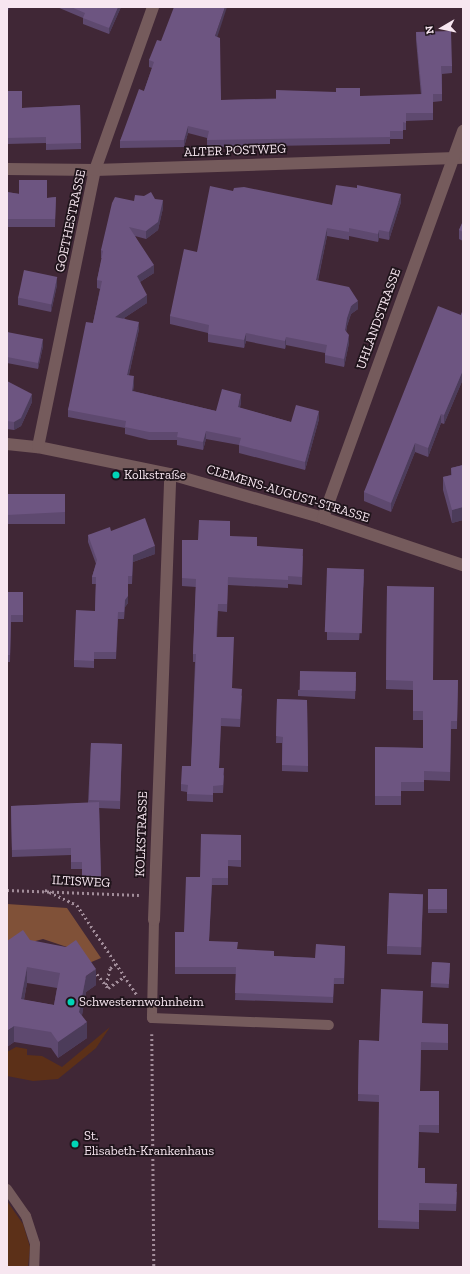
<!DOCTYPE html>
<meta charset="utf-8">
<style>
body{margin:0}
#map{position:relative;width:470px;height:1274px;overflow:hidden;background:#402736;font-family:"Zilla Slab",serif}
div>[style]{position:absolute}
[style*='--x']{left:calc(var(--x)*1px);top:calc(var(--y)*1px);width:calc(var(--w)*1px);rotate:calc(var(--a)*1deg)}
.green>*{inset:0;background:#5c3018}
.forest>*{inset:0;background:#805138}
.path>*{height:2.5px;margin-top:-1.25px;transform-origin:0;background:repeating-linear-gradient(90deg,#a28d9a 0 2px,transparent 0 5px)}
.lane>*{height:10px;margin:-5px;padding:0 5px;transform-origin:5px;border-radius:5px;background:#755b5c}
.street>*{height:12px;margin:-6px;padding:0 6px;transform-origin:6px;border-radius:6px;background:#755b5c}
.wall>*{inset:0;background:#5e496f;transform-origin:0 0}
.shaded-wall>*{inset:0;background:#4c3c5a}
.building>*{inset:0;background:#6d5581;transform-origin:0 0}
.dots>*{width:11px;height:11px;translate:-50% -50%;box-sizing:border-box;border:2px solid #1f141b;border-radius:50%}
span{translate:-50% -50%;white-space:nowrap;text-align:center;line-height:1.15;-webkit-text-stroke:3.5px #1f141b;paint-order:stroke}
.street-label{font-size:13px;color:#f7e6f0}
.poi-label{font-size:13px;color:#f7e6f0}
.left{translate:0 -50%;text-align:left}
.frame{position:absolute;inset:0;border:8px solid #f7e6f0;pointer-events:none}
.north{position:absolute;left:422px;top:8px;width:40px;height:40px;-webkit-text-stroke:3px #1f141b;paint-order:stroke;rotate:261deg;font-size:11px;font-weight:700;line-height:16px;text-align:center;color:#f7e6f0}
.north::after{content:'';display:block;margin:auto;width:14px;height:18px;background:#f7e6f0;clip-path:polygon(50% 0,100% 100%,50% 72%,0 100%)}
</style>
<div id="map">
<div class="green">
<i style="clip-path:polygon(110px 1027px,96px 1048px,58px 1079px,33px 1081px,7px 1076px,7px 1052px,16px 1047px,27px 1049px,27px 1055px,42px 1056px,62px 1067px)"></i>
<i style="clip-path:polygon(7px 1201px,23px 1224px,30px 1247px,28px 1267px,7px 1267px)"></i>
</div>
<div class="forest">
<i style="clip-path:polygon(7px 904px,67px 908px,101px 958px,89px 963px,79px 951px,43px 939px,28px 943px,7px 942px)"></i>
</div>
<div class="path">
<i style="--x:7;--y:890;--w:132;--a:2.2"></i>
<i style="--x:45;--y:890;--w:35;--a:25"></i>
<i style="--x:77;--y:905;--w:108;--a:56.3"></i>
<i style="--x:94;--y:970;--w:23;--a:52"></i>
<i style="--x:108;--y:988;--w:19;--a:-35"></i>
<i style="--x:106;--y:985;--w:17;--a:-77"></i>
<i style="--x:110;--y:968;--w:7;--a:-34"></i>
<i style="--x:152;--y:1034;--w:233;--a:89.5"></i>
</div>
<div class="lane">
<i style="--x:154;--y:920;--w:98;--a:91.2"></i>
<i style="--x:152;--y:1018;--w:177;--a:2.3"></i>
<i style="--x:7;--y:1189;--w:33;--a:55"></i>
<i style="--x:26;--y:1216;--w:29;--a:72"></i>
<i style="--x:35;--y:1244;--w:23;--a:92"></i>
</div>
<div class="street">
<i style="--x:7;--y:169;--w:88;--a:0.7"></i>
<i style="--x:95;--y:170;--w:368;--a:-1.9"></i>
<i style="--x:7;--y:444;--w:31;--a:6"></i>
<i style="--x:38;--y:447;--w:135;--a:11.6"></i>
<i style="--x:170;--y:474;--w:159;--a:16"></i>
<i style="--x:323;--y:518;--w:148;--a:18.6"></i>
<i style="--x:38;--y:447;--w:283;--a:-78.4"></i>
<i style="--x:95;--y:170;--w:173;--a:-70.4"></i>
<i style="--x:323;--y:518;--w:412;--a:-70.1"></i>
<i style="--x:154;--y:920;--w:446;--a:-87.9"></i>
</div>
<div class="wall">
<i style="clip-path:polygon(57px 7px,121px 7px,109px 34px,83px 24px,83px 18px)"></i>
<i style="clip-path:polygon(416px 32px,452px 66px,452px 73px,442px 74px,442px 101px,433px 102px,433px 120px,406px 121px,406px 130px,403px 130px,403px 139px,390px 139px,390px 144px,207px 147px,207px 138px,188px 133px,184px 147px,120px 148px,120px 141px,144px 91px,152px 68px,149px 67px,149px 60px,161px 41px,217px 37px,221px 100px,255px 99px,421px 95px,416px 40px)"></i>
<i style="clip-path:polygon(7px 91px,22px 108px,80px 105px,81px 149px,46px 150px,46px 143px,7px 144px)"></i>
<i style="clip-path:polygon(233px 191px,332px 205px,401px 202px,389px 240px,379px 238px,378px 242px,349px 236px,349px 240px,327px 236px,318px 281px,358px 309px,351px 314px,347px 326px,346px 332px,349px 343px,344px 367px,325px 363px,325px 353px,286px 345px,285px 349px,246px 341px,244px 348px,208px 342px,208px 333px,170px 324px,170px 316px,197px 252px)"></i>
<i style="clip-path:polygon(7px 192px,47px 198px,56px 197px,55px 227px,7px 227px)"></i>
<i style="clip-path:polygon(155px 199px,163px 208px,158px 230px,146px 239px,135px 236px,154px 273px,140px 282px,147px 303px,124px 318px,139px 329px,129px 375px,134px 384px,133px 391px,216px 411px,241px 402px,240px 408px,291px 422px,319px 419px,305px 470px,239px 453px,239px 445px,206px 439px,203px 450px,177px 445px,177px 440px,149px 440px,125px 434px,125px 428px,68px 417px,68px 410px,93px 323px,100px 289px,97px 288px,97px 280px,102px 258px,101px 258px,101px 250px,134px 201px)"></i>
<i style="clip-path:polygon(463px 221px,463px 241px,459px 239px,459px 230px)"></i>
<i style="clip-path:polygon(57px 285px,51px 312px,18px 305px,18px 297px)"></i>
<i style="clip-path:polygon(463px 309px,463px 379px,444px 424px,441px 423px,428px 457px,415px 452px,391px 512px,364px 501px,364px 492px,461px 315px)"></i>
<i style="clip-path:polygon(7px 332px,43px 346px,38px 369px,7px 363px)"></i>
<i style="clip-path:polygon(7px 381px,32px 402px,21px 426px,14px 430px,7px 429px)"></i>
<i style="clip-path:polygon(463px 465px,463px 520px,452px 523px,443px 490px,443px 477px,451px 475px,451px 468px)"></i>
<i style="left:7px;top:494px;width:58px;height:30px"></i>
<i style="clip-path:polygon(111px 531px,155px 554px,133px 562px,132px 584px,128px 584px,128px 603px,125px 607px,124px 619px,118px 619px,116px 659px,94px 659px,94px 668px,74px 667px,74px 660px,95px 611px,96px 584px,92px 584px,92px 577px,96px 564px,88px 542px,88px 535px)"></i>
<i style="clip-path:polygon(230px 536px,257px 546px,303px 556px,302px 585px,288px 584px,288px 588px,228px 585px,227px 612px,218px 611px,217px 637px,232px 688px,242px 696px,240px 727px,221px 726px,219px 768px,224px 776px,223px 793px,213px 793px,213px 802px,187px 801px,187px 792px,181px 791px,181px 784px,191px 766px,195px 662px,193px 662px,193px 654px,196px 587px,182px 586px,182px 540px,198px 540px)"></i>
<i style="clip-path:polygon(327px 568px,364px 576px,359px 640px,327px 640px)"></i>
<i style="clip-path:polygon(387px 586px,433px 680px,458px 680px,457px 729px,451px 729px,450px 781px,424px 780px,424px 791px,401px 791px,401px 805px,375px 805px,375px 747px,423px 748px,423px 720px,413px 720px,413px 690px,386px 689px)"></i>
<i style="clip-path:polygon(7px 592px,23px 592px,23px 622px,11px 622px,10px 662px,7px 662px)"></i>
<i style="clip-path:polygon(356px 678px,355px 699px,298px 696px,298px 690px)"></i>
<i style="clip-path:polygon(277px 699px,307px 700px,308px 772px,282px 771px,282px 743px,276px 743px)"></i>
<i style="clip-path:polygon(91px 743px,122px 744px,120px 809px,99px 808px,101px 883px,82px 884px,82px 869px,71px 869px,71px 855px,12px 857px,11px 806px,88px 803px)"></i>
<i style="clip-path:polygon(241px 835px,241px 867px,228px 866px,228px 885px,212px 885px,209px 941px,237px 949px,274px 956px,315px 958px,345px 946px,344px 984px,334px 984px,333px 1003px,235px 1000px,236px 974px,175px 974px,175px 932px,184px 932px,200px 877px)"></i>
<i style="left:428px;top:889px;width:19px;height:24px"></i>
<i style="clip-path:polygon(423px 894px,421px 955px,387px 954px,387px 946px)"></i>
<i style="clip-path:polygon(evenodd,30px 940px,96px 985px,86px 992px,82px 1015px,87px 1038px,58px 1058px,51px 1048px,14px 1042px,7px 1047px,30px 940px,27px 983px,57px 988px,54px 1005px,24px 1000px,27px 983px)"></i>
<i style="left:432px;top:962px;width:18px;height:25px;rotate:3deg"></i>
<i style="clip-path:polygon(422px 1023px,448px 1032px,448px 1050px,421px 1050px,420px 1091px,439px 1091px,439px 1133px,419px 1132px,418px 1168px,425px 1183px,457px 1192px,456px 1211px,419px 1210px,419px 1229px,378px 1228px,379px 1102px,358px 1101px,359px 1040px,379px 1041px)"></i>
</div>
<div class="shaded-wall">
<i style="clip-path:polygon(7px 7px,10px 7px,7px 13px)"></i>
<i style="clip-path:polygon(118px 7px,121px 7px,109px 34px,109px 28px)"></i>
<i style="clip-path:polygon(225px 7px,227px 7px,215px 44px,215px 36px)"></i>
<i style="clip-path:polygon(188px 126px,188px 133px,184px 147px,184px 140px)"></i>
<i style="clip-path:polygon(401px 194px,401px 202px,389px 240px,389px 232px)"></i>
<i style="clip-path:polygon(163px 200px,163px 208px,158px 230px,146px 239px,146px 231px)"></i>
<i style="clip-path:polygon(327px 228px,327px 236px,316px 288px,316px 280px)"></i>
<i style="clip-path:polygon(379px 230px,379px 238px,378px 242px,378px 234px)"></i>
<i style="clip-path:polygon(154px 265px,154px 273px,137px 284px,137px 276px)"></i>
<i style="clip-path:polygon(57px 277px,57px 285px,51px 312px,51px 304px)"></i>
<i style="clip-path:polygon(147px 295px,147px 303px,115px 324px,115px 317px)"></i>
<i style="clip-path:polygon(358px 301px,358px 309px,351px 314px,347px 326px,345px 338px,345px 330px,347px 318px,351px 306px)"></i>
<i style="clip-path:polygon(139px 322px,139px 329px,127px 383px,127px 375px)"></i>
<i style="clip-path:polygon(246px 333px,246px 341px,244px 348px,244px 340px)"></i>
<i style="clip-path:polygon(349px 335px,349px 343px,344px 367px,344px 359px)"></i>
<i style="clip-path:polygon(286px 337px,286px 345px,285px 349px,285px 341px)"></i>
<i style="clip-path:polygon(43px 339px,43px 346px,38px 369px,38px 363px)"></i>
<i style="clip-path:polygon(463px 370px,463px 379px,444px 424px,444px 415px)"></i>
<i style="clip-path:polygon(134px 376px,134px 384px,132px 399px,132px 391px)"></i>
<i style="clip-path:polygon(32px 394px,32px 402px,21px 426px,14px 430px,14px 422px)"></i>
<i style="clip-path:polygon(241px 394px,241px 402px,238px 415px,238px 407px)"></i>
<i style="clip-path:polygon(319px 411px,319px 419px,305px 470px,305px 462px)"></i>
<i style="clip-path:polygon(441px 414px,441px 423px,428px 457px,428px 448px)"></i>
<i style="clip-path:polygon(206px 431px,206px 439px,203px 450px,203px 442px)"></i>
<i style="clip-path:polygon(415px 443px,415px 452px,391px 512px,391px 503px)"></i>
<i style="clip-path:polygon(463px 507px,463px 520px,452px 523px,452px 510px)"></i>
<i style="clip-path:polygon(155px 546px,155px 554px,133px 562px,132px 584px,133px 555px)"></i>
<i style="clip-path:polygon(364px 569px,364px 576px,359px 640px,359px 633px)"></i>
<i style="clip-path:polygon(128px 576px,128px 603px,125px 607px,124px 619px,125px 600px)"></i>
<i style="clip-path:polygon(27px 967px,27px 983px,21px 1015px,21px 999px)"></i>
<i style="clip-path:polygon(96px 969px,96px 985px,86px 992px,80px 1027px,87px 1022px,87px 1038px,58px 1058px,58px 1042px,79px 1012px,86px 976px)"></i>
<i style="clip-path:polygon(14px 1026px,14px 1042px,7px 1047px,7px 1031px)"></i>
</div>
<div class="building">
<i style="clip-path:polygon(71px 7px,118px 7px,109px 28px,83px 18px,85px 13px)"></i>
<i style="clip-path:polygon(174px 7px,225px 7px,215px 36px,220px 38px,221px 100px,276px 99px,276px 90px,336px 92px,336px 88px,360px 88px,360px 96px,422px 94px,416px 32px,451px 31px,452px 66px,441px 66px,442px 94px,433px 94px,433px 113px,406px 113px,406px 123px,403px 122px,403px 131px,390px 131px,390px 137px,207px 140px,209px 131px,188px 126px,184px 140px,120px 141px,139px 89px,144px 91px,154px 62px,149px 60px,157px 40px,161px 41px)"></i>
<i style="clip-path:polygon(7px 91px,22px 91px,22px 108px,80px 105px,81px 143px,46px 144px,46px 137px,7px 138px)"></i>
<i style="clip-path:polygon(19px 180px,47px 180px,47px 198px,56px 197px,55px 219px,7px 219px,7px 192px,19px 194px)"></i>
<i style="clip-path:polygon(336px 185px,357px 188px,357px 185px,401px 194px,389px 232px,379px 230px,378px 234px,349px 228px,349px 232px,327px 228px,316px 280px,349px 287px,358px 301px,351px 306px,347px 318px,345px 330px,349px 335px,344px 359px,325px 355px,327px 345px,286px 337px,285px 341px,246px 333px,244px 340px,208px 334px,209px 325px,170px 316px,184px 249px,197px 252px,210px 186px,233px 191px,234px 188px,244px 187px,332px 205px)"></i>
<i style="clip-path:polygon(151px 192px,155px 199px,163px 200px,158px 222px,146px 231px,129px 227px,154px 265px,137px 276px,147px 295px,115px 317px,139px 322px,127px 375px,134px 376px,132px 391px,216px 411px,222px 389px,241px 394px,238px 407px,291px 422px,296px 405px,319px 411px,305px 462px,239px 445px,241px 438px,206px 431px,203px 442px,177px 437px,178px 432px,149px 432px,125px 427px,126px 421px,68px 410px,86px 322px,93px 323px,102px 281px,97px 280px,103px 251px,101px 250px,112px 203px,115px 197px,134px 201px,135px 195px,144px 196px)"></i>
<i style="clip-path:polygon(463px 221px,463px 232px,459px 230px)"></i>
<i style="left:24px;top:270px;width:34px;height:28px;rotate:12deg"></i>
<i style="clip-path:polygon(438px 306px,461px 315px,463px 309px,463px 370px,444px 415px,441px 414px,428px 448px,415px 443px,391px 503px,364px 492px)"></i>
<i style="clip-path:polygon(7px 332px,43px 339px,38px 363px,7px 357px)"></i>
<i style="clip-path:polygon(7px 381px,32px 394px,21px 418px,14px 422px,7px 421px)"></i>
<i style="clip-path:polygon(463px 465px,463px 507px,452px 510px,443px 477px,452px 475px,451px 468px)"></i>
<i style="clip-path:polygon(7px 494px,65px 494px,65px 512px,7px 515px)"></i>
<i style="clip-path:polygon(145px 518px,155px 546px,133px 555px,132px 576px,128px 576px,128px 596px,125px 600px,124px 612px,118px 612px,116px 652px,94px 652px,94px 661px,74px 660px,76px 610px,95px 611px,96px 577px,92px 577px,97px 560px,88px 535px,110px 527px,111px 531px)"></i>
<i style="clip-path:polygon(199px 520px,230px 521px,230px 536px,257px 537px,257px 546px,303px 549px,302px 577px,288px 576px,288px 580px,228px 577px,227px 604px,218px 604px,216px 637px,234px 637px,232px 688px,242px 689px,240px 719px,221px 718px,219px 768px,224px 768px,223px 785px,213px 786px,213px 795px,187px 794px,188px 785px,181px 784px,182px 766px,191px 766px,196px 654px,193px 654px,196px 579px,182px 578px,182px 540px,198px 540px)"></i>
<i style="left:327px;top:568px;width:37px;height:64px;rotate:2deg"></i>
<i style="clip-path:polygon(387px 586px,434px 587px,433px 680px,458px 680px,457px 721px,451px 721px,450px 772px,424px 771px,424px 782px,401px 782px,401px 796px,375px 796px,375px 747px,423px 748px,423px 711px,413px 711px,413px 681px,386px 680px)"></i>
<i style="clip-path:polygon(7px 592px,23px 592px,23px 615px,11px 615px,10px 655px,7px 655px)"></i>
<i style="left:300px;top:671px;width:56px;height:19px;rotate:1deg"></i>
<i style="clip-path:polygon(277px 699px,307px 700px,308px 766px,282px 765px,283px 737px,276px 736px)"></i>
<i style="left:91px;top:743px;width:31px;height:57px;rotate:2deg"></i>
<i style="clip-path:polygon(99px 802px,101px 877px,82px 877px,82px 862px,71px 862px,71px 848px,12px 850px,11px 806px)"></i>
<i style="clip-path:polygon(201px 834px,241px 835px,241px 860px,228px 860px,228px 878px,212px 878px,209px 941px,238px 942px,237px 949px,274px 951px,274px 956px,315px 958px,316px 944px,345px 946px,344px 978px,334px 978px,333px 997px,235px 993px,236px 967px,175px 967px,175px 932px,184px 932px,186px 877px,200px 877px)"></i>
<i style="left:428px;top:889px;width:19px;height:20px"></i>
<i style="left:389px;top:893px;width:34px;height:53px;rotate:2deg"></i>
<i style="clip-path:polygon(evenodd,23px 930px,30px 940px,66px 947px,76px 940px,96px 969px,86px 976px,79px 1012px,87px 1022px,58px 1042px,51px 1032px,14px 1026px,7px 1031px,7px 941px,23px 930px,27px 967px,60px 973px,54px 1005px,21px 999px,27px 967px)"></i>
<i style="left:432px;top:962px;width:18px;height:21px;rotate:3deg"></i>
<i style="clip-path:polygon(381px 989px,423px 991px,422px 1023px,448px 1024px,448px 1043px,421px 1042px,420px 1091px,439px 1091px,439px 1125px,419px 1125px,418px 1168px,425px 1168px,425px 1183px,457px 1184px,456px 1204px,419px 1203px,419px 1222px,378px 1220px,379px 1095px,358px 1094px,359px 1040px,379px 1041px)"></i>
</div>
<div class="dots">
<i style="left:116px;top:475px;background:#00d5b7"></i>
<i style="left:71px;top:1002px;background:#00d5b7"></i>
<i style="left:75px;top:1144px;background:#00d5b7"></i>
</div>
<div class="street-label">
<span style="left:235px;top:151px;rotate:-2deg">ALTER POSTWEG</span>
<span style="left:71px;top:221px;rotate:-78deg">GOETHESTRASSE</span>
<span style="left:379px;top:319px;rotate:-70deg">UHLANDSTRASSE</span>
<span style="left:288px;top:494px;rotate:17deg">CLEMENS-AUGUST-STRASSE</span>
<span style="left:142px;top:834px;rotate:-88deg">KOLKSTRASSE</span>
<span style="left:81px;top:882px;rotate:3deg">ILTISWEG</span>
</div>
<div class="poi-label">
<span class="left" style="left:124px;top:475px">Kolkstraße</span>
<span class="left" style="left:79px;top:1002px">Schwesternwohnheim</span>
<span class="left" style="left:84px;top:1144px">St.<br>Elisabeth-Krankenhaus</span>
</div>
<div class="frame"></div>
<div class="north">N</div>
</div>
